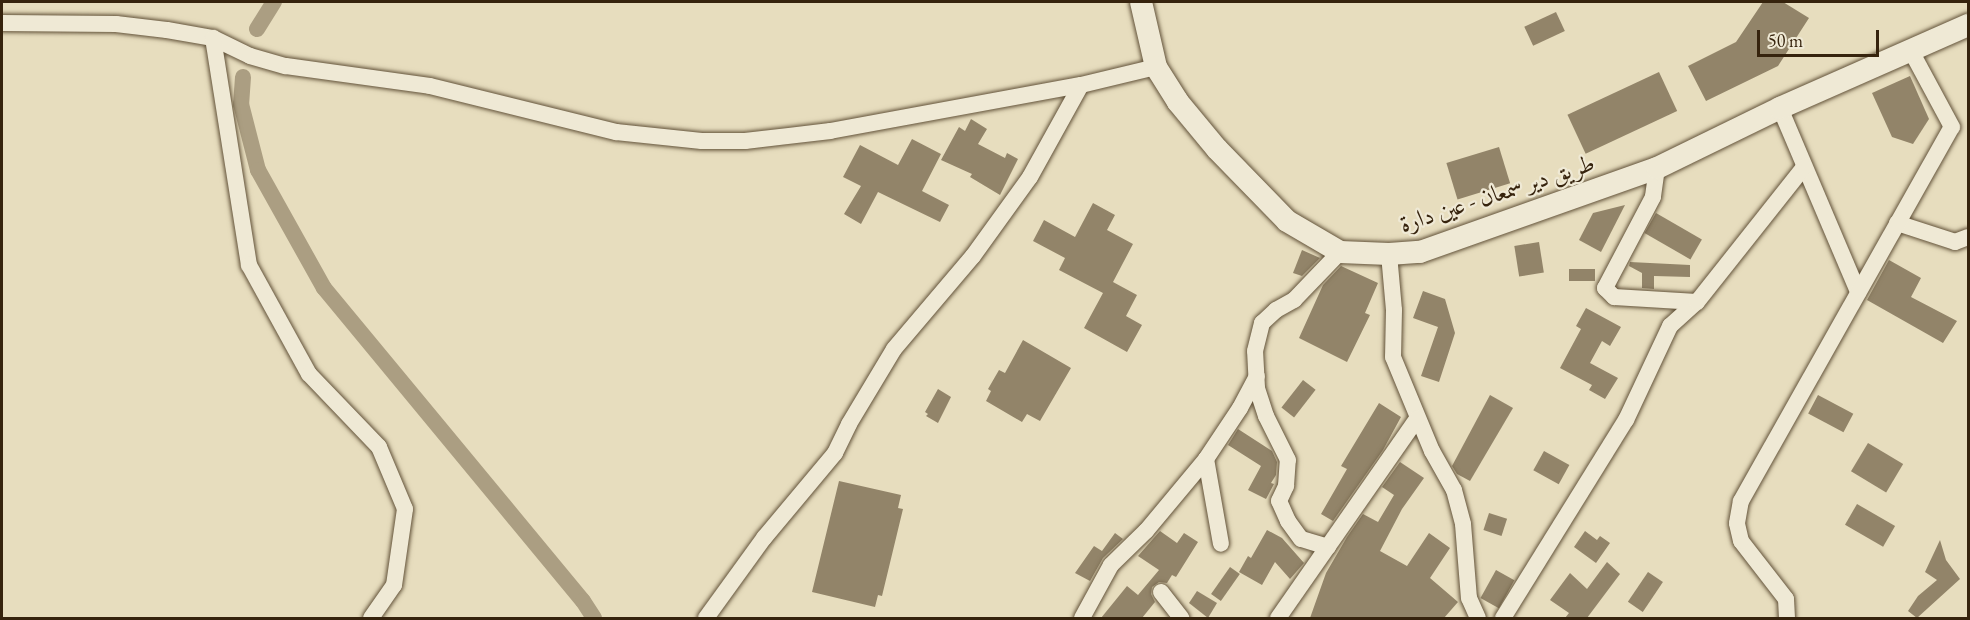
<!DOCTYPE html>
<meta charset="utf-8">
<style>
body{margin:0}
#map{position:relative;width:1970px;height:620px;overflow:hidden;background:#e7ddbe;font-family:"EB Garamond",Amiri,serif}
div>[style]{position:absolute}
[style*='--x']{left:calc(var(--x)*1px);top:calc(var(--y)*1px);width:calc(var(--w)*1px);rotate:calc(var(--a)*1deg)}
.canal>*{height:16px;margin:-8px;padding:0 8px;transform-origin:8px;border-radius:8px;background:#ab9e82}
.building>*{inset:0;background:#928469;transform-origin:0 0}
.roads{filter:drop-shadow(0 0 2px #625239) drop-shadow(0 0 2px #625239)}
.street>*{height:16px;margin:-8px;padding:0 8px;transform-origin:8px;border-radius:8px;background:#efe9d5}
.secondary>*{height:22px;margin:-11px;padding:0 11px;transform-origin:11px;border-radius:11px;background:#efe9d5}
span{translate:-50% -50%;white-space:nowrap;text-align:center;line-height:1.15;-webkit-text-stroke:4.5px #efe9d5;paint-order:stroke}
.street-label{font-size:24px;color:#36230d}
.frame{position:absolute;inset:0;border:3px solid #36230d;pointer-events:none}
.scale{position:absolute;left:1757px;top:30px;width:122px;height:27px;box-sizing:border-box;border:3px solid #36230d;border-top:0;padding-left:8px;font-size:18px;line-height:21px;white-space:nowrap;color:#36230d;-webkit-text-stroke:4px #efe9d5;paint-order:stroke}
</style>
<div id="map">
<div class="canal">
<i style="--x:257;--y:29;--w:32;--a:-58"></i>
<i style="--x:243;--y:77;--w:27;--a:94"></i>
<i style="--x:241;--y:104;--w:68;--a:75.6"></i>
<i style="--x:258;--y:170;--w:135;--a:60.8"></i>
<i style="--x:324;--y:288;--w:406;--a:50.4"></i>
<i style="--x:583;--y:601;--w:20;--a:57"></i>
</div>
<div class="building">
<i style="clip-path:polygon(1763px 2px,1783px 2px,1809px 18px,1778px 66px,1706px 101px,1688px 66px,1736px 42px)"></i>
<i style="left:1556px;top:12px;width:21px;height:35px;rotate:65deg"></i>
<i style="left:1659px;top:72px;width:43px;height:101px;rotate:65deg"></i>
<i style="clip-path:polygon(1910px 76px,1929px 119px,1913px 144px,1892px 137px,1872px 93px)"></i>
<i style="clip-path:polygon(971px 119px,987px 129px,978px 144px,1005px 158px,1007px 153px,1018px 159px,1000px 195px,970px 177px,972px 174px,941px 160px,959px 127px,965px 131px)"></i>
<i style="clip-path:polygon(912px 139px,941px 154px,922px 191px,949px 205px,940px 222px,878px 192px,861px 224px,844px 214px,861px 186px,843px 177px,860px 145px,898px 165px)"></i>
<i style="left:1499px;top:147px;width:38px;height:55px;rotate:73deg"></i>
<i style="clip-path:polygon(1093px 203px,1115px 215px,1107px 230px,1133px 244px,1113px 282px,1137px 295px,1126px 316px,1142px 325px,1127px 352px,1084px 328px,1103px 293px,1059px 270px,1065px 258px,1033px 241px,1044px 220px,1075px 237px)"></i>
<i style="clip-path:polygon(1625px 205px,1601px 252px,1579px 240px,1593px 213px)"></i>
<i style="left:1656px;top:213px;width:53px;height:23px;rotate:30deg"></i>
<i style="left:1539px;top:242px;width:31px;height:25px;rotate:81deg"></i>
<i style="clip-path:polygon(1302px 250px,1320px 258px,1302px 276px,1293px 273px)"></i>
<i style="clip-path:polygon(1889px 260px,1921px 278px,1911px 297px,1957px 321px,1943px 343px,1867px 300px)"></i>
<i style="clip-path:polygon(1630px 262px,1690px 265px,1690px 277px,1654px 276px,1654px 289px,1642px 288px,1642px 273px,1629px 266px)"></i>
<i style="clip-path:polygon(1341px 266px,1378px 283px,1365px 313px,1370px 315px,1347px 362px,1299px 338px,1323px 285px)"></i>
<i style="left:1595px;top:269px;width:12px;height:26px;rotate:90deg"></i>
<i style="clip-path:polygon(1423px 291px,1445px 299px,1455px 333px,1439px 382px,1421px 376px,1438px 327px,1413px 318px)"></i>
<i style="clip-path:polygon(1586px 308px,1621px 327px,1610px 346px,1602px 341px,1590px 363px,1618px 378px,1605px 399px,1589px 390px,1592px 385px,1560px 368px,1581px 329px,1576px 326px)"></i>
<i style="clip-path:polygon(1023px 340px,1071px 368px,1040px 421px,1027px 414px,1022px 422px,986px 401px,991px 391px,988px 389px,999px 370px,1005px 373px)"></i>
<i style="left:1303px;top:380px;width:16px;height:35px;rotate:38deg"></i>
<i style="clip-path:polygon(938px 389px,951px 397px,938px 423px,926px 416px,928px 414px,925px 412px)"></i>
<i style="clip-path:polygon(1490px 395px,1513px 408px,1470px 481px,1457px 474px,1452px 466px)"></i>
<i style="left:1818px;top:395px;width:40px;height:21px;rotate:28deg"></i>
<i style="clip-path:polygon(1379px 403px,1401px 417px,1383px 450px,1333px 521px,1321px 514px,1347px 469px,1341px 466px)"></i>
<i style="clip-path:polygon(1238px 429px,1272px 451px,1277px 462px,1276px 475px,1271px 483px,1274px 484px,1266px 499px,1248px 490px,1261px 466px,1228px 445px)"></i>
<i style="left:1868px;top:443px;width:41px;height:33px;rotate:31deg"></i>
<i style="left:1544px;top:451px;width:29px;height:22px;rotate:29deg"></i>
<i style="clip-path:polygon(1400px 462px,1424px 478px,1402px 509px,1380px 551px,1407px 566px,1429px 533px,1450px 548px,1430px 578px,1458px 602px,1444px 618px,1310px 618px,1326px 573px,1347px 537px,1363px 514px,1378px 522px,1394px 495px,1382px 487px)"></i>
<i style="clip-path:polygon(839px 481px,901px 495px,898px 508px,903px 509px,882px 596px,878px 595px,875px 607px,812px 592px)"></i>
<i style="left:1857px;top:504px;width:44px;height:24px;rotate:30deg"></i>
<i style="left:1489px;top:513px;width:19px;height:18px;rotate:18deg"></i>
<i style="clip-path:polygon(1267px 530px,1282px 538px,1304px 563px,1290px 579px,1275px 562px,1262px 585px,1239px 572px,1248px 556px,1251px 558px)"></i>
<i style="clip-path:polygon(1160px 531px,1177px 543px,1184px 533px,1198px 542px,1176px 577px,1172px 575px,1167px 583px,1159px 582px,1152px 587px,1151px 594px,1155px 602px,1142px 618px,1101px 618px,1127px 586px,1138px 595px,1159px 570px,1138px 556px)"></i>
<i style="clip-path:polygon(1585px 531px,1597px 540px,1600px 536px,1610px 543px,1596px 563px,1574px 547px)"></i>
<i style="clip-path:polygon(1115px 533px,1123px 539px,1103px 558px,1090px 581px,1075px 573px,1094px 546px,1102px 551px)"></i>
<i style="clip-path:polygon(1940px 540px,1946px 560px,1960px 579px,1917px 618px,1908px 611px,1918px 596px,1937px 580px,1925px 572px)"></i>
<i style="clip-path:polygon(1607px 562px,1620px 574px,1587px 618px,1565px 618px,1569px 613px,1550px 600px,1570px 573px,1587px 589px)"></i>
<i style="left:1230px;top:567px;width:12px;height:33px;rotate:35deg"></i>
<i style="left:1496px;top:570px;width:21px;height:32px;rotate:29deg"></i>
<i style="left:1648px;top:572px;width:18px;height:36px;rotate:34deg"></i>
<i style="clip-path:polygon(1197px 591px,1217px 603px,1208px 618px,1189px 603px)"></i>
</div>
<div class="roads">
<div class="street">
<i style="--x:2;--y:23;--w:114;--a:0.5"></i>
<i style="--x:116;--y:24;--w:51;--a:6.7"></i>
<i style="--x:167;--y:30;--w:47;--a:9.9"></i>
<i style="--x:213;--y:38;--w:41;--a:25.9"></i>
<i style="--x:250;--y:56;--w:37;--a:16"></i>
<i style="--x:286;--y:66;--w:145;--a:7.9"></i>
<i style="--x:430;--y:86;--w:192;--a:13.9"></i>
<i style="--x:616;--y:132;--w:86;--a:6"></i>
<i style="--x:702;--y:141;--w:43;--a:0"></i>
<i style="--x:745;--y:141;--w:86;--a:-6.7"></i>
<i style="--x:830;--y:131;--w:255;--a:-10.4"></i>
<i style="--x:1081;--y:85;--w:77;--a:-13.5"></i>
<i style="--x:213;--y:38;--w:230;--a:81"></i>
<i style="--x:249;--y:265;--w:124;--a:61.2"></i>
<i style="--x:309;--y:374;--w:101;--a:46.2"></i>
<i style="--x:379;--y:447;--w:67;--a:67.2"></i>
<i style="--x:405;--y:509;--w:77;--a:98.2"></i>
<i style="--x:394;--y:585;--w:40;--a:124.9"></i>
<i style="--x:1780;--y:108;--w:200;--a:67"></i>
<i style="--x:1657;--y:168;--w:29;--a:98"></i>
<i style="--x:1653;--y:197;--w:103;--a:117.8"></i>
<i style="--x:1605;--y:288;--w:13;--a:45"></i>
<i style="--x:1614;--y:297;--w:83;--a:3.4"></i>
<i style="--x:1897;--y:223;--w:61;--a:18.1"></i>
<i style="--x:1955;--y:242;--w:14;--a:-21"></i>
<i style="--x:1389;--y:254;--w:56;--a:84.9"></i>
<i style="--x:1394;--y:310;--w:47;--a:91.2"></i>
<i style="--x:1393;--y:357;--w:102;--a:67.5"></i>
<i style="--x:1432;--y:451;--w:45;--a:60.6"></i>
<i style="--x:1454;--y:490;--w:35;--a:75"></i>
<i style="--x:1463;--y:524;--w:74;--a:85.4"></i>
<i style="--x:1469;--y:598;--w:22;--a:66"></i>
<i style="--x:1206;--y:459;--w:86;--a:80"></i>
<i style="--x:1328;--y:547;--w:28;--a:-163"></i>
<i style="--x:1301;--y:539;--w:22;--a:-126"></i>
<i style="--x:1288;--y:521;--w:22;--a:-114"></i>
<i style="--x:1279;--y:501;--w:17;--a:-65"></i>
<i style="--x:1286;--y:486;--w:26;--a:-86"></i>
<i style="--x:1288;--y:460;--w:49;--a:-116.6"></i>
<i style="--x:1266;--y:416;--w:29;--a:-108"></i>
<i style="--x:1257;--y:388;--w:37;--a:-93"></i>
<i style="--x:1255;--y:351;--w:29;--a:-76"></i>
<i style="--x:1262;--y:323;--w:19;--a:-43"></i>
<i style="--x:1276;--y:310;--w:21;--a:-29"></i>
<i style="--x:1294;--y:300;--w:66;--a:-46.2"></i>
<i style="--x:1161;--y:592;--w:33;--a:52"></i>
<i style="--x:706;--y:618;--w:99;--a:-54.1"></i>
<i style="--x:764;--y:538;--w:111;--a:-50.1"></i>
<i style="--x:835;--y:453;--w:32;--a:-64"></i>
<i style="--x:849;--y:424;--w:87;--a:-59"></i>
<i style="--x:894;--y:349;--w:122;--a:-49.7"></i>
<i style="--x:973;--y:256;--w:97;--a:-54.2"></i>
<i style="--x:1030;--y:177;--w:105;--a:-61"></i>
<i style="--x:1082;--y:618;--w:60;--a:-61.3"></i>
<i style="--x:1111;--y:565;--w:49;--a:-44.2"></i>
<i style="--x:1146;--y:531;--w:94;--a:-50.2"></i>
<i style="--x:1206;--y:459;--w:61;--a:-56.3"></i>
<i style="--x:1240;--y:408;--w:36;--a:-62"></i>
<i style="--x:1278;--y:618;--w:243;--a:-55.1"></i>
<i style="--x:1503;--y:618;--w:233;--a:-58.2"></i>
<i style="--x:1626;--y:420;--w:104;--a:-64.9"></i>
<i style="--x:1670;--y:326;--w:36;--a:-42"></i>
<i style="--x:1697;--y:302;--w:172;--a:-51.6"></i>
<i style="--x:1787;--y:618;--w:19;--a:-93"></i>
<i style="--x:1786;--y:599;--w:73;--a:-127.8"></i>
<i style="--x:1741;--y:541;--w:18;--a:-103"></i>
<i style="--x:1737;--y:523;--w:22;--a:-80"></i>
<i style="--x:1741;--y:501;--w:429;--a:-60.6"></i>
<i style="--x:1952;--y:127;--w:86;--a:-118.3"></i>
</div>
<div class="secondary">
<i style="--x:1141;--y:2;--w:67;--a:77"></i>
<i style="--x:1156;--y:67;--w:41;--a:57.8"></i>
<i style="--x:1178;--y:102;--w:61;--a:50.3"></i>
<i style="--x:1217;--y:149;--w:100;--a:45.8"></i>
<i style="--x:1287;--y:221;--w:61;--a:30.3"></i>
<i style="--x:1340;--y:252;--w:49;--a:2.3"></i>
<i style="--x:1389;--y:254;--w:31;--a:-4"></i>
<i style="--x:1420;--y:252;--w:251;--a:-19.5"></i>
<i style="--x:1657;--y:168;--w:137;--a:-26"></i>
<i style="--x:1780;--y:108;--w:206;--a:-23.8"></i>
</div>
</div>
<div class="street-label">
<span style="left:1497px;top:193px;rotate:-18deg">طريق دير سمعان - عين دارة</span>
</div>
<div class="frame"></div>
<div class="scale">50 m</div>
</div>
